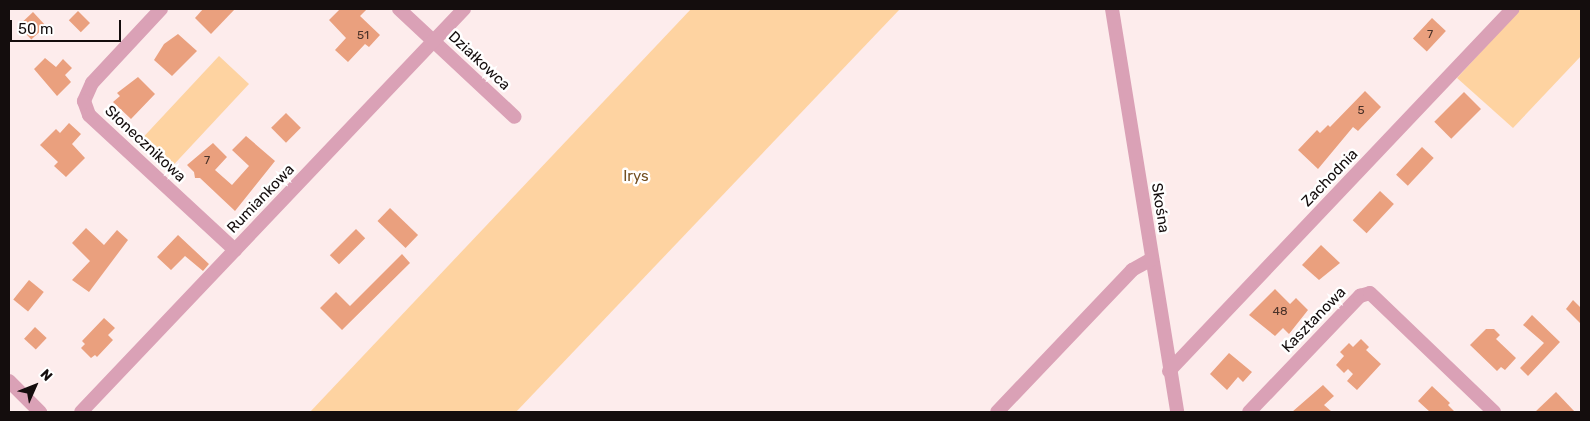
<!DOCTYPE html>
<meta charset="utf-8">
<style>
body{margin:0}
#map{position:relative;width:1590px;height:421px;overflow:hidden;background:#fdecec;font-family:Rubik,sans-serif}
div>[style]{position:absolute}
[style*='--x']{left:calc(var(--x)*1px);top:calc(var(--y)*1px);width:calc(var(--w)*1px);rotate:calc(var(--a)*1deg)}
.green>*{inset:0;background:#fed3a1;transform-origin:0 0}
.building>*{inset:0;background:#eaa07e;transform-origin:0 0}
.street>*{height:14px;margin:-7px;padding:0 7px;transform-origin:7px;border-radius:7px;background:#daa1b6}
span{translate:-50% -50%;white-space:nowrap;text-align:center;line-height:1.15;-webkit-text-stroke:5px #fff;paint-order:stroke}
.number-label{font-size:12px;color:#4a3229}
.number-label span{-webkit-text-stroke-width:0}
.street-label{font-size:15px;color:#140d0d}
.park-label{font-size:15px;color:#734f21}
.frame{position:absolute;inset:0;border:10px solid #140d0d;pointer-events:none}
.north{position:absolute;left:10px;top:361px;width:50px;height:50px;-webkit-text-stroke:4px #fff;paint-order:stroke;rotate:46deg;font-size:14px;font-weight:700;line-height:20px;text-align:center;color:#140d0d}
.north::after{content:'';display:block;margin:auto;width:18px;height:22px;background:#140d0d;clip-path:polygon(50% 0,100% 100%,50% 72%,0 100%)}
.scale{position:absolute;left:10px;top:20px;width:111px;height:22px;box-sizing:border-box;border:2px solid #140d0d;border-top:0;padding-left:6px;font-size:15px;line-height:18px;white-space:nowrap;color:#140d0d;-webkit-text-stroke:4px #fff;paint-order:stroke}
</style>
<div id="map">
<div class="green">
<i style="clip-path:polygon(691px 9px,900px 9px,516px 412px,310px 412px)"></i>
<i style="clip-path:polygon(1520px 9px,1581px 9px,1581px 56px,1513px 128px,1457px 78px)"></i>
<i style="left:219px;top:56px;width:41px;height:120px;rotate:43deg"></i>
</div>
<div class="building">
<i style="clip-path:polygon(203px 9px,235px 9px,211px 34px,195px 18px)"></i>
<i style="clip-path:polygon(340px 9px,367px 9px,360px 16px,380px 35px,369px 47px,365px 44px,348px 62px,335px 50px,346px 38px,329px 20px)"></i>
<i style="left:78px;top:11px;width:17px;height:13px;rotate:45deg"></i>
<i style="left:33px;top:12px;width:19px;height:20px;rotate:47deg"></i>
<i style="left:1432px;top:18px;width:19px;height:28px;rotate:43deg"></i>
<i style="clip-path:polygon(178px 34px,197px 51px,172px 76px,154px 60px,164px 44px)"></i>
<i style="clip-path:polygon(45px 58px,56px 67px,63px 59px,72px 68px,65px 75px,71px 82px,57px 96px,34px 69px)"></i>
<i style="clip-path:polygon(138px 77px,155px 94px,131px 119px,113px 102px,120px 96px,117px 93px)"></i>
<i style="clip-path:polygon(1365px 91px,1381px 107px,1358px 131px,1353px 127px,1318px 169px,1298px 150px,1317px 130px,1320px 133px,1328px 125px,1330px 127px)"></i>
<i style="left:1464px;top:92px;width:24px;height:42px;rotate:45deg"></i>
<i style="left:286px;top:113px;width:21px;height:21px;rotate:45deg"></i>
<i style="clip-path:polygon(69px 123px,81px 134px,72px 144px,85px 158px,66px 177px,54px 166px,58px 162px,40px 145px,56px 129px,60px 133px)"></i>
<i style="clip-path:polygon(246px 136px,275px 161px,235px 211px,200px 178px,195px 178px,194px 172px,187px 165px,213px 143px,227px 157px,215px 170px,232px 185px,249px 166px,232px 150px)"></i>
<i style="left:1422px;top:147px;width:16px;height:38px;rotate:43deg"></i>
<i style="left:1380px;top:191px;width:19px;height:40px;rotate:43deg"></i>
<i style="left:390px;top:208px;width:39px;height:18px;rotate:44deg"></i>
<i style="clip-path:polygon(86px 228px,104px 245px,117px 230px,128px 240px,89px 292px,72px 280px,90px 261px,72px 243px)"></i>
<i style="left:356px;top:229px;width:13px;height:37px;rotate:45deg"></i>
<i style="clip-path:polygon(178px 235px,209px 264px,203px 271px,185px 256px,171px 270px,157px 257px)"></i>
<i style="clip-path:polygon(1321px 245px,1340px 263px,1319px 280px,1302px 265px)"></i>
<i style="clip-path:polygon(402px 254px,410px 263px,342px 330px,320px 308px,336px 292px,350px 306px)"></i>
<i style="left:29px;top:280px;width:19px;height:25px;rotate:39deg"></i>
<i style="clip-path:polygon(1275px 289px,1290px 304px,1296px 298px,1308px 310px,1289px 334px,1283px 328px,1275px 336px,1249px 315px)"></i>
<i style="clip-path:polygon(1573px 300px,1581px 308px,1581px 324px,1566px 309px)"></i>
<i style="clip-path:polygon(1532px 315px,1560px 342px,1528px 376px,1520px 368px,1544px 343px,1523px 325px)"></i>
<i style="clip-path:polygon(104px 318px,115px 328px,108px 335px,113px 340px,97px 357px,95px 355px,91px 358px,81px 348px,85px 344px,82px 341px)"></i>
<i style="left:35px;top:327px;width:16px;height:16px;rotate:43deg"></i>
<i style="clip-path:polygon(1486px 329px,1494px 329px,1500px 335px,1496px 339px,1516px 358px,1505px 370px,1501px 367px,1497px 371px,1470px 345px)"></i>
<i style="clip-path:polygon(1361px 339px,1369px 347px,1366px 350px,1381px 364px,1357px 390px,1347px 381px,1353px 374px,1348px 369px,1344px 373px,1336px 365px,1344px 356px,1340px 352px,1349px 343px,1353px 347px)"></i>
<i style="clip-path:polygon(1229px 353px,1252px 372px,1243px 382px,1238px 377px,1227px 390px,1210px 374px)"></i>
<i style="clip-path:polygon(1323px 385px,1334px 396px,1324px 405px,1332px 412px,1292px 412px)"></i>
<i style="clip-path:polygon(1432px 386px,1450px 403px,1448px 405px,1455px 412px,1430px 412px,1418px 401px)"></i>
<i style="clip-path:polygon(1556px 392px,1575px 412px,1535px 412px)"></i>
</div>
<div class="street">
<i style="--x:161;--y:9;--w:101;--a:133"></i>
<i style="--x:92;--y:83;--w:20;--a:114"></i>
<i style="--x:84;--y:101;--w:15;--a:70"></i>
<i style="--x:89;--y:115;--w:199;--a:42.8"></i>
<i style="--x:399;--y:9;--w:158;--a:43"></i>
<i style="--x:1112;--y:9;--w:408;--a:80.8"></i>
<i style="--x:1169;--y:371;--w:499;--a:-46.5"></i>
<i style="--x:9;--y:381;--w:44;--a:45"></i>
<i style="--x:81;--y:412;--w:556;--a:-46.46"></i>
<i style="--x:997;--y:412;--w:196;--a:-46.4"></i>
<i style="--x:1132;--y:270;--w:23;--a:-29"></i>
<i style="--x:1249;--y:412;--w:161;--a:-46.3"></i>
<i style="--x:1360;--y:296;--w:10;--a:-17"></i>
<i style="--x:1370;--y:293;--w:172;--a:43.8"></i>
</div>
<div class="number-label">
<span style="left:1430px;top:35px">7</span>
<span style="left:363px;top:36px">51</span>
<span style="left:1361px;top:111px">5</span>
<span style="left:207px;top:161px">7</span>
<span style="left:1280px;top:312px">48</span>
</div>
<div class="street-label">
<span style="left:479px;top:61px;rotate:43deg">Działkowca</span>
<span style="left:145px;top:144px;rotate:43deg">Słonecznikowa</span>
<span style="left:1330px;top:178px;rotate:-46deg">Zachodnia</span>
<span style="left:261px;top:199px;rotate:-46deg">Rumiankowa</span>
<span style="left:1160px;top:208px;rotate:81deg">Skośna</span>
<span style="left:1314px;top:320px;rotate:-46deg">Kasztanowa</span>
</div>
<div class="park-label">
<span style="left:636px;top:177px">Irys</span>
</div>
<div class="frame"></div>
<div class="north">N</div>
<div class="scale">50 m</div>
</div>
